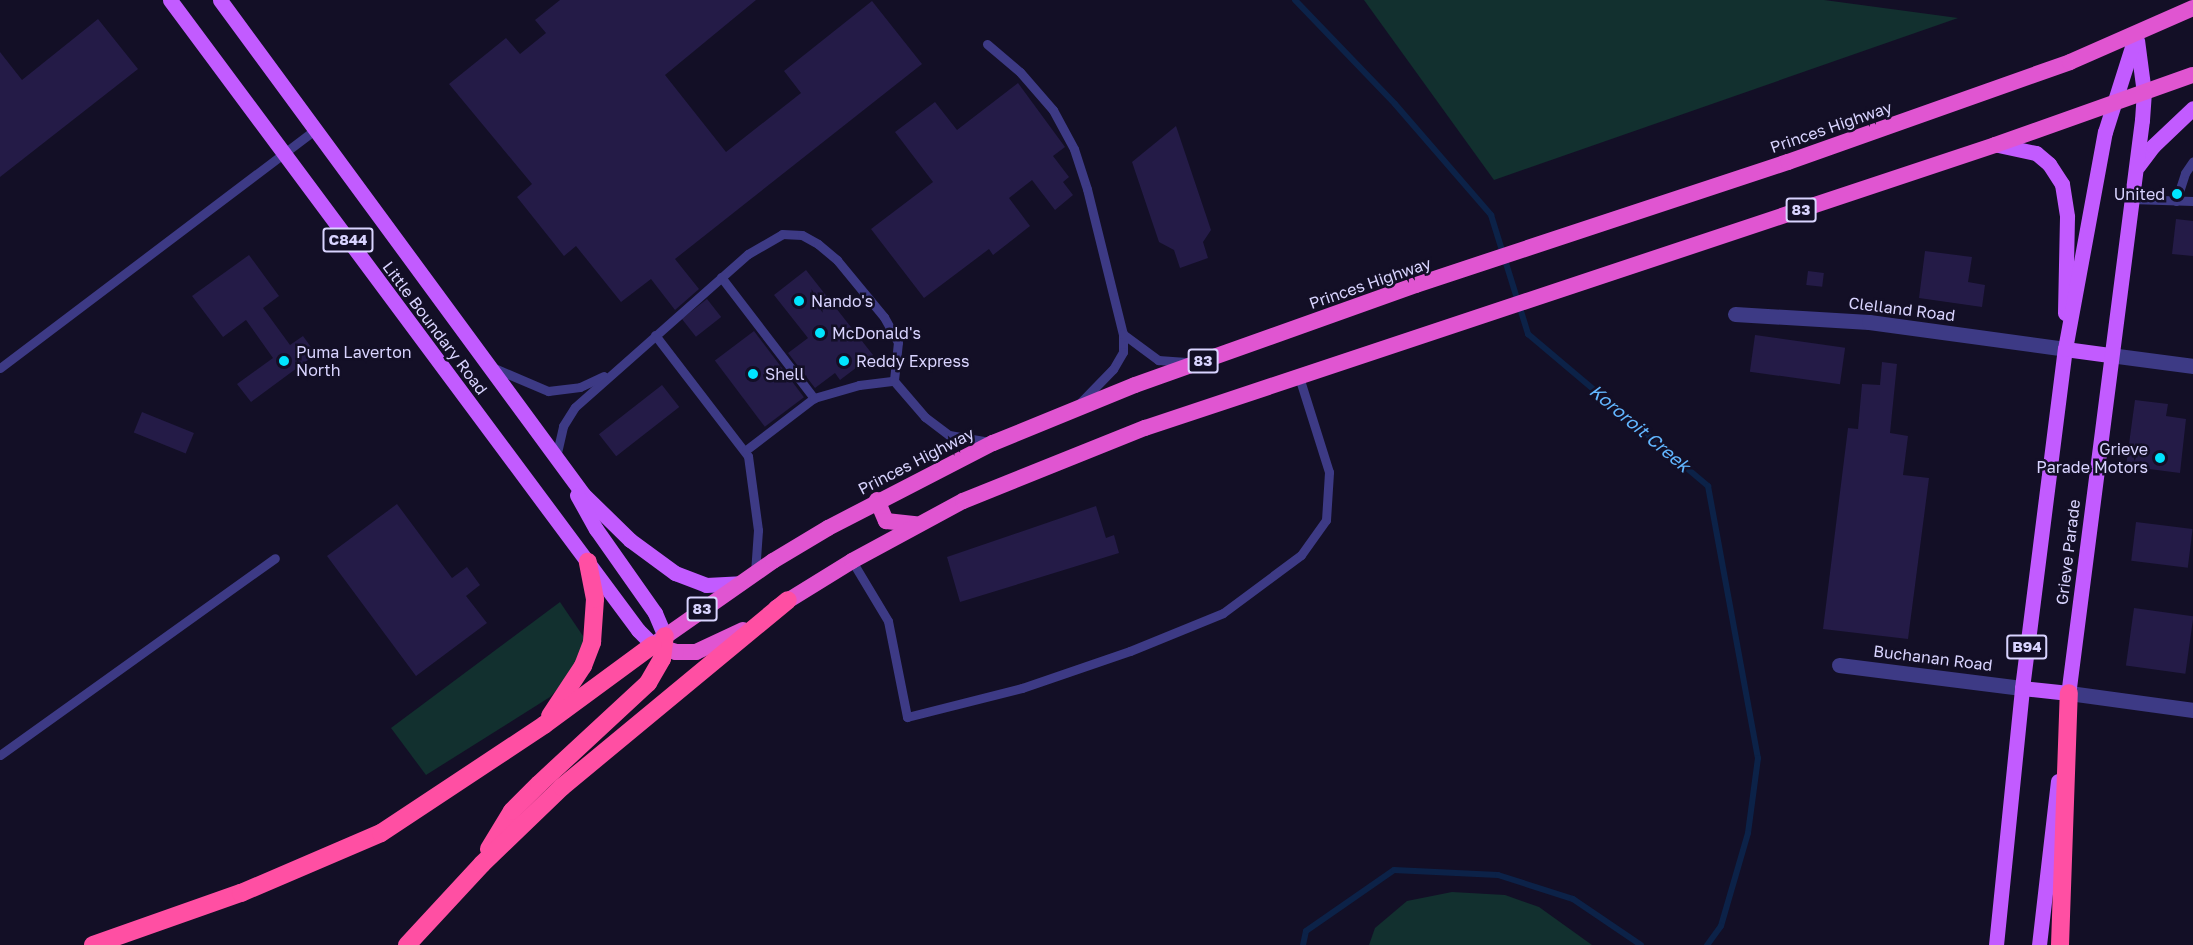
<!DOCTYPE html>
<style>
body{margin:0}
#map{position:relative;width:2193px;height:945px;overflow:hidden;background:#130f26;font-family:"Golos Text",sans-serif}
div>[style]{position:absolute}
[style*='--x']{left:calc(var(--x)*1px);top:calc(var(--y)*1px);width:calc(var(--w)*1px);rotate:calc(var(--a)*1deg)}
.green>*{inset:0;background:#12302f}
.stream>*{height:6px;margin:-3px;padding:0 3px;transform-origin:3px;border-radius:3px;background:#0c2248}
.building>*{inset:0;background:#241b47;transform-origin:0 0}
.service>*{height:9px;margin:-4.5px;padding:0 4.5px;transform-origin:4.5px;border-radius:4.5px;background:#3d3a85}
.minor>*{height:15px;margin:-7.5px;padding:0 7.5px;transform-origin:7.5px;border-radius:7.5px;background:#3d3a85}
.primary>*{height:15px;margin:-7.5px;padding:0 7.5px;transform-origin:7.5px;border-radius:7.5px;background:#c25bff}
.trunk>*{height:16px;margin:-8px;padding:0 8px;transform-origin:8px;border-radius:8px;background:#e055d1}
.motorway>*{height:18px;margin:-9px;padding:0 9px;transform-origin:9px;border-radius:9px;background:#ff4fa3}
.dots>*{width:16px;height:16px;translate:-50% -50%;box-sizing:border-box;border:3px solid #130f26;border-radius:50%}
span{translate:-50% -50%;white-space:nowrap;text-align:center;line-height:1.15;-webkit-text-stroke:5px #130f26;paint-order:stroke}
.shield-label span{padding:2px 4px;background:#130f26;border:2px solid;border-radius:4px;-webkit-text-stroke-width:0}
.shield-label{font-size:15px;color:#d9d4ff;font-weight:700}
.street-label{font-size:16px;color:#d9d4ff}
.poi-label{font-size:16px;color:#d9d4ff}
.right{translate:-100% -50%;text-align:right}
.left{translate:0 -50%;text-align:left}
.water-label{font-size:18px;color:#62b6ff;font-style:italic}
</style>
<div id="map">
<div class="green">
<i style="clip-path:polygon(1364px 0,1824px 0,1958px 18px,1494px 180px)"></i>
<i style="clip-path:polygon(560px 602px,585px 639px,572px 674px,550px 697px,426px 775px,391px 728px)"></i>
<i style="clip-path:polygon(1452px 892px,1505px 895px,1539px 907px,1592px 945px,1369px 945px,1375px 928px,1407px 901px)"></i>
</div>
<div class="stream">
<i style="--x:1295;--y:0;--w:144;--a:46.1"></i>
<i style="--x:1395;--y:104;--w:147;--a:49.1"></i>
<i style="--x:1491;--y:215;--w:125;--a:72.7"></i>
<i style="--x:1528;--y:334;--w:236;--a:40.2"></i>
<i style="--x:1708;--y:486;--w:277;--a:79.6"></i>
<i style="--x:1758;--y:758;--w:76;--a:97.6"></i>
<i style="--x:1748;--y:833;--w:97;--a:106.2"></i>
<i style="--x:1721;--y:926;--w:24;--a:126"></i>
<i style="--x:1303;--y:945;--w:14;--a:-78"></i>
<i style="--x:1306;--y:931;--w:107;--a:-34.7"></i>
<i style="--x:1394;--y:870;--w:104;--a:2.8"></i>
<i style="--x:1498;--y:875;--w:79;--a:17.7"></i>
<i style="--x:1573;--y:899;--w:82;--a:34.1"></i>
</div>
<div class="building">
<i style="clip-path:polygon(560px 0,756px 0,665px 75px,726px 152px,801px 93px,784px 71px,872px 1px,922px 64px,675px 259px,699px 289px,675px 310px,651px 279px,621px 302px,576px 246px,564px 256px,517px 197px,532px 184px,449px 84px,506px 38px,520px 54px,546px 33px,535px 20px)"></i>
<i style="clip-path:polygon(98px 19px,138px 69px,0 177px,0 52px,22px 80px)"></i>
<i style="clip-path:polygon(1018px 83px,1065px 147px,1053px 156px,1069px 177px,1063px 182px,1073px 195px,1055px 210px,1032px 180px,1009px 198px,1030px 226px,993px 255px,989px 249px,924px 298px,871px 229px,933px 182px,895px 132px,935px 102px,957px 130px)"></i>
<i style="clip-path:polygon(1176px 126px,1211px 230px,1203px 242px,1208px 258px,1180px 268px,1174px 250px,1159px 242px,1132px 162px)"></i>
<i style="clip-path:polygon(2176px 219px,2193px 221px,2193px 256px,2172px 254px)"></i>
<i style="clip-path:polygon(1925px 251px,1972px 257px,1968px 282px,1985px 285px,1982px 307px,1919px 298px)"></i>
<i style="clip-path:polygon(249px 255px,279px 296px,263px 308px,290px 345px,303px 336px,316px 354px,251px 402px,237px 384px,273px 358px,246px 320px,223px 337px,192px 296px)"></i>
<i style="clip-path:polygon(806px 270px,873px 355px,840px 380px,835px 373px,815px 388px,788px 353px,808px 338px,774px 295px)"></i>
<i style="left:1808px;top:271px;width:16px;height:14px;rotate:7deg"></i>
<i style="left:707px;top:299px;width:23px;height:32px;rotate:52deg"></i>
<i style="left:754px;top:331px;width:83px;height:49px;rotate:53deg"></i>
<i style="left:1755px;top:335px;width:91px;height:37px;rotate:8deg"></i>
<i style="clip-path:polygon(1882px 362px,1897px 364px,1890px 433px,1908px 436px,1903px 475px,1929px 478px,1908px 639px,1823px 629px,1848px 428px,1858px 429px,1862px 384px,1880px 385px)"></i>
<i style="left:662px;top:385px;width:28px;height:80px;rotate:52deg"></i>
<i style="clip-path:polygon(2135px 400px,2168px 404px,2166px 416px,2186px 419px,2180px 473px,2126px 466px)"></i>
<i style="left:142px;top:412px;width:56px;height:22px;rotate:22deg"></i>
<i style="clip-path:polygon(397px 504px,452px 578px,467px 567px,480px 585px,466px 596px,487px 623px,416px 676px,327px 556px)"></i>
<i style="clip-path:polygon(1096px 506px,1106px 538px,1114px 535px,1119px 553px,960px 602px,947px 557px)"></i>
<i style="left:2136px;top:522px;width:57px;height:39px;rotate:7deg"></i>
<i style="left:2134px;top:608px;width:60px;height:58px;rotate:8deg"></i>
</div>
<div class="service">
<i style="--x:987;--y:44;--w:43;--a:40.3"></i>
<i style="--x:1020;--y:72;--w:50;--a:49"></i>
<i style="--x:1053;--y:110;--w:44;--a:61.7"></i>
<i style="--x:1074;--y:149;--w:42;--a:72"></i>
<i style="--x:1087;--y:189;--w:149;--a:76.1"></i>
<i style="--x:1123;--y:334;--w:18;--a:90"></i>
<i style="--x:1123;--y:352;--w:20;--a:120"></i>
<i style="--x:1113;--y:369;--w:47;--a:134.1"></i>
<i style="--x:2131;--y:199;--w:62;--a:1.8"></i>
<i style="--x:2176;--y:201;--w:29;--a:-72"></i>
<i style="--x:2185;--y:173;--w:14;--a:-56"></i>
<i style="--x:721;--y:277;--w:153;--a:52.5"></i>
<i style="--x:1123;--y:334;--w:44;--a:36.6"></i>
<i style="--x:1158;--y:360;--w:28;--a:4"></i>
<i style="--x:655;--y:335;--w:153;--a:52.5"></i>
<i style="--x:748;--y:456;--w:75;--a:82.3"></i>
<i style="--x:758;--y:530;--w:43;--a:94"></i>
<i style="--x:0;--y:368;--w:396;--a:-37.1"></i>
<i style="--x:494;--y:368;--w:59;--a:23.1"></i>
<i style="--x:548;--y:391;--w:32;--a:-7"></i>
<i style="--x:580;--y:387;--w:26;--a:-25"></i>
<i style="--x:746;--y:450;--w:86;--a:-37.4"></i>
<i style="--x:814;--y:398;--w:47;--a:-16.1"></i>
<i style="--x:859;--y:385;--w:35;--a:-7"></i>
<i style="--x:556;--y:457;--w:32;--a:-77"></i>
<i style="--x:563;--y:426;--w:22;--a:-58"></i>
<i style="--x:575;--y:407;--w:231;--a:-41.5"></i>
<i style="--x:748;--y:254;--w:39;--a:-30"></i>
<i style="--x:782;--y:234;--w:20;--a:3"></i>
<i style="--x:802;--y:235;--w:18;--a:29"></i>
<i style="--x:818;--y:244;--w:25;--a:40"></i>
<i style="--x:837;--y:260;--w:74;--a:50.5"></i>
<i style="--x:884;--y:317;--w:29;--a:61"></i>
<i style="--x:898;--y:342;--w:39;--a:96"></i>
<i style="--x:894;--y:381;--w:48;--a:49.3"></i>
<i style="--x:925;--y:417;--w:30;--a:37"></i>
<i style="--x:949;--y:435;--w:41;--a:9.9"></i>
<i style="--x:852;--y:561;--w:70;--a:59"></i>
<i style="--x:888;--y:621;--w:98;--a:78.8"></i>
<i style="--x:907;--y:717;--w:119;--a:-14.2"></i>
<i style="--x:1022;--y:688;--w:114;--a:-18.9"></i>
<i style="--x:1130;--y:651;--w:100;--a:-22.2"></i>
<i style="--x:1223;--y:613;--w:97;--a:-36.6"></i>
<i style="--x:1301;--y:555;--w:43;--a:-54.5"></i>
<i style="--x:1326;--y:520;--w:48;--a:-86.4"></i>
<i style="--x:1329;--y:472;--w:100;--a:-107.5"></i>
<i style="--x:0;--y:755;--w:338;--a:-35.6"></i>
</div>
<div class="minor">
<i style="--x:1735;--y:314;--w:134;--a:3.4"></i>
<i style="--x:1869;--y:322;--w:198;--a:7.8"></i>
<i style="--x:2110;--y:355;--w:84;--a:7.5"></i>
<i style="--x:1839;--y:665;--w:184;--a:7.2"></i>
<i style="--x:2069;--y:693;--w:125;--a:7.8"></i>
</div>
<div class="primary">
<i style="--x:170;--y:0;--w:785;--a:53.39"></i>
<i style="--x:638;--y:630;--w:21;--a:45"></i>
<i style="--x:220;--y:0;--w:613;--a:53.69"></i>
<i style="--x:583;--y:494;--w:66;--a:44.4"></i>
<i style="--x:630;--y:540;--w:56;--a:36.3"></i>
<i style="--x:675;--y:573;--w:33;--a:21"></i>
<i style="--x:706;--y:585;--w:34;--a:-3"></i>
<i style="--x:1998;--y:145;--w:39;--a:12"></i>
<i style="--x:2036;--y:153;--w:17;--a:40"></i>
<i style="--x:2049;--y:164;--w:24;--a:57"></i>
<i style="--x:2062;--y:184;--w:33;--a:81"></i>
<i style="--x:2067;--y:217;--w:96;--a:91.2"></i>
<i style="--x:2138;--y:166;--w:25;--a:-53"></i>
<i style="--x:2153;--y:146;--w:55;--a:-43.5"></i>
<i style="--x:2065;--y:349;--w:45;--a:7.6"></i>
<i style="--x:577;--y:495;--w:39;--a:61"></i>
<i style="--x:596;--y:529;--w:103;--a:54.9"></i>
<i style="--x:655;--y:613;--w:25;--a:67"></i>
<i style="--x:2022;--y:688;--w:47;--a:6.1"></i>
<i style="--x:2067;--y:703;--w:588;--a:-82.67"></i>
<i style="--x:2142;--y:120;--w:27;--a:-86"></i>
<i style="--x:2144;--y:93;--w:53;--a:-97.5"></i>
<i style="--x:1996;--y:945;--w:258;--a:-84.2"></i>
<i style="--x:2022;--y:688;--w:342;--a:-82.8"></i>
<i style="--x:2065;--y:349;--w:221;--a:-79.6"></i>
<i style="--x:2105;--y:132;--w:103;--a:-72.4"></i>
<i style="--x:2039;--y:945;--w:165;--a:-83.4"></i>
</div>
<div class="trunk">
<i style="--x:877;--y:500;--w:23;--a:67"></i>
<i style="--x:886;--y:521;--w:30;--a:6"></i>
<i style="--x:776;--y:608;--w:89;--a:-31.7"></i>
<i style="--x:852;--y:561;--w:126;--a:-28.4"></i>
<i style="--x:963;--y:501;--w:196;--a:-21.9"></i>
<i style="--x:1145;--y:428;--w:896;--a:-18.41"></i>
<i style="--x:1995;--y:145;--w:210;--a:-19.5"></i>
<i style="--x:743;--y:630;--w:52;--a:154.9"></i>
<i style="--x:696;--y:652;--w:20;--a:180"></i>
<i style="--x:676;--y:652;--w:24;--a:-163"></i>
<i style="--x:653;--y:645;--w:146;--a:-35"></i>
<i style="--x:773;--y:561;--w:64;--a:-31"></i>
<i style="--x:828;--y:528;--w:186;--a:-27.3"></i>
<i style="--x:993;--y:443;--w:153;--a:-22.2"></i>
<i style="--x:1135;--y:385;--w:298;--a:-19.6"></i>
<i style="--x:1416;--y:285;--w:392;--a:-18.3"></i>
<i style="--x:1788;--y:162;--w:299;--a:-19.5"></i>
<i style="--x:2070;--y:62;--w:134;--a:-23.7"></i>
</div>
<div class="motorway">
<i style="--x:550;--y:716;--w:60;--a:-56.6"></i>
<i style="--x:583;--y:666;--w:26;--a:-69"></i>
<i style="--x:592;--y:642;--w:43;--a:-86"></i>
<i style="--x:595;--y:599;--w:38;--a:-101"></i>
<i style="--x:489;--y:849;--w:44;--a:-58.8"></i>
<i style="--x:512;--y:811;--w:38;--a:-45"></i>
<i style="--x:539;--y:784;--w:149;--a:-42.8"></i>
<i style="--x:648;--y:683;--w:28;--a:-60"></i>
<i style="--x:662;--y:659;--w:23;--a:-83"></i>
<i style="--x:93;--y:945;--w:157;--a:-19.4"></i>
<i style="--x:241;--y:893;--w:152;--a:-23.2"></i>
<i style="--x:381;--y:833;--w:196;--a:-33.5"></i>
<i style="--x:544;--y:725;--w:135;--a:-36.3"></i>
<i style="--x:407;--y:945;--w:110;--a:-47.2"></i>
<i style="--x:482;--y:864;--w:111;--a:-43.9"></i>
<i style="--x:562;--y:787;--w:293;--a:-39.6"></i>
<i style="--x:2060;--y:945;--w:252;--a:-88"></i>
</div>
<div class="dots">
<i style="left:2177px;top:194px;background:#00e5ff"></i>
<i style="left:799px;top:301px;background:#00e5ff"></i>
<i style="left:820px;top:333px;background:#00e5ff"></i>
<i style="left:284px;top:361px;background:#00e5ff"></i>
<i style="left:844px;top:361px;background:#00e5ff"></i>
<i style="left:753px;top:374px;background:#00e5ff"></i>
<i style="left:2160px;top:458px;background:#00e5ff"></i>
</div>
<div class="shield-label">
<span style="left:1801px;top:210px">83</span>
<span style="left:348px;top:240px">C844</span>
<span style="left:1203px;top:361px">83</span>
<span style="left:702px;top:609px">83</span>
<span style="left:2027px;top:647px">B94</span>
</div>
<div class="street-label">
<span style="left:1831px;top:127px;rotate:-19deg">Princes Highway</span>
<span style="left:1370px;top:283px;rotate:-19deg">Princes Highway</span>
<span style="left:1902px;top:309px;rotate:7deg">Clelland Road</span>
<span style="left:435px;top:328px;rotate:53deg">Little Boundary Road</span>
<span style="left:916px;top:461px;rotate:-27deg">Princes Highway</span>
<span style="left:2068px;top:552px;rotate:-83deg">Grieve Parade</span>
<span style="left:1933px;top:658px;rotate:7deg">Buchanan Road</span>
</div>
<div class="poi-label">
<span class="right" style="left:2165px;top:194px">United</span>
<span class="left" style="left:811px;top:301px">Nando's</span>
<span class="left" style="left:832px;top:333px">McDonald's</span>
<span class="left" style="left:296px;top:361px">Puma Laverton<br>North</span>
<span class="left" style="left:856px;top:361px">Reddy Express</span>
<span class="left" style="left:765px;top:374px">Shell</span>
<span class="right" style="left:2148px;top:458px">Grieve<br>Parade Motors</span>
</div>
<div class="water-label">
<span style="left:1640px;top:428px;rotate:40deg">Kororoit Creek</span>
</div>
</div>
